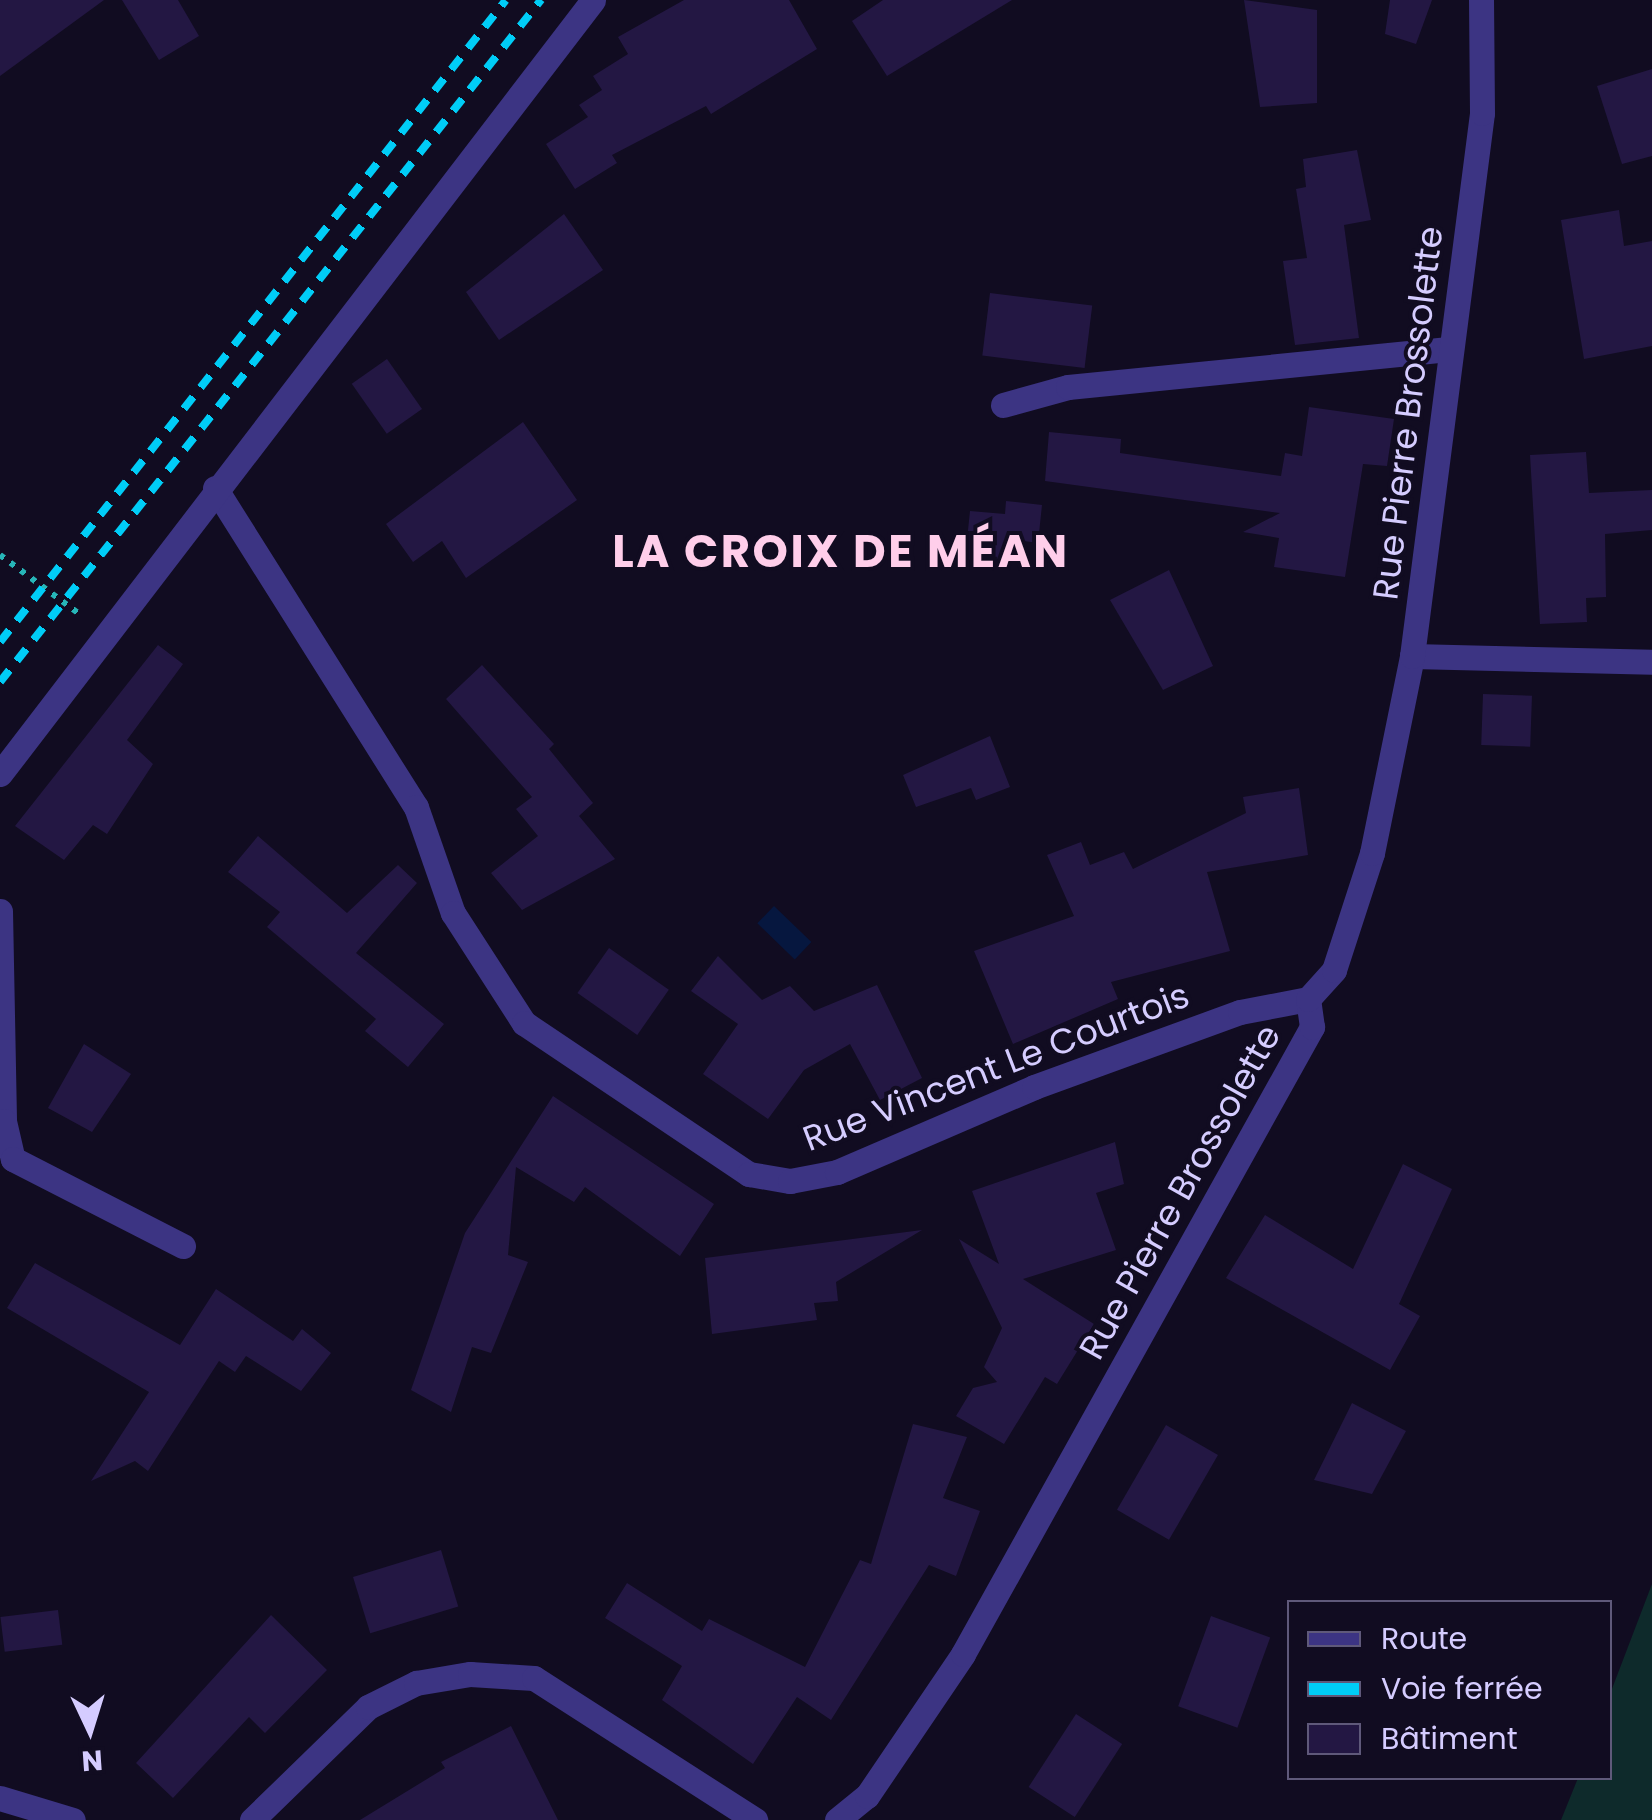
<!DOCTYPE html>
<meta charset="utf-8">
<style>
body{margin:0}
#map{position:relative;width:1652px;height:1820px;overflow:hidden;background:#110c21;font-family:Poppins,sans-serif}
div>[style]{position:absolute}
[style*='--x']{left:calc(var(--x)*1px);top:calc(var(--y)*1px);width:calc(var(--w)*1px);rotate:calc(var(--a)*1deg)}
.green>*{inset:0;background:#0e2a2b}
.water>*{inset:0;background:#06173f;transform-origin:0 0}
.building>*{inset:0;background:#231743;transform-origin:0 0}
.path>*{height:6px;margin-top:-3px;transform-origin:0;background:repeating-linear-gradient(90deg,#27b6b8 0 5px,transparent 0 13px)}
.street>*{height:25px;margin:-12.5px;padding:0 12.5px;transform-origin:12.5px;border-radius:12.5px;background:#3c3483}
.rail>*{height:8px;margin-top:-4px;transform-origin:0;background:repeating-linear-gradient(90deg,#00cdf7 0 15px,transparent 0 27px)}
span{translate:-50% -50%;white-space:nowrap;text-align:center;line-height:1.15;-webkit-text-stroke:8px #110c21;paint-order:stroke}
.street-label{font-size:35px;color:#d5ccff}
.district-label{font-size:45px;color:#ffceea;font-weight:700;letter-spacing:2.5px}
.legend{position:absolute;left:1287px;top:1600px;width:325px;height:180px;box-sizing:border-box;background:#110c21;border:2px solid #5f597a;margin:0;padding:12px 18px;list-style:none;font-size:30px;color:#d5ccff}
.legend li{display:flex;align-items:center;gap:20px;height:50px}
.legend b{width:50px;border:2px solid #5f597a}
.north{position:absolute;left:40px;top:1680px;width:100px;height:100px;-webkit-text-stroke:8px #110c21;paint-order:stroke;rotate:176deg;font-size:28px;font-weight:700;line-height:40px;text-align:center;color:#d5ccff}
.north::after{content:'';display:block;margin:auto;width:35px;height:45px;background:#d5ccff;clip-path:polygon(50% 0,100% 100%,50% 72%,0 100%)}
</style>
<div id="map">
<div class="green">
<i style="clip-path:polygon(1652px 1584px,1652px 1820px,1561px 1820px,1578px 1778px,1610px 1778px,1610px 1694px)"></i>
</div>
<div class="water">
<i style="left:774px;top:906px;width:52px;height:24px;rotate:44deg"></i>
</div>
<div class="building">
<i style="clip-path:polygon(0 0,104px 0,0 76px)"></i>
<i style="clip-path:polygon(122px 0,178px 0,199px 36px,159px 60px)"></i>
<i style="clip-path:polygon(684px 0,789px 0,817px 49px,711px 114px,706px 106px,612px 155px,617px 163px,575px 189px,546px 144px,588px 117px,579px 105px,602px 90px,593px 76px,628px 54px,618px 37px)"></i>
<i style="clip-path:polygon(883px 0,1012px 0,887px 76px,852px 21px)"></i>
<i style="clip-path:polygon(1244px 0,1317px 10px,1317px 103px,1260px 107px)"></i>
<i style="clip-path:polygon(1390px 0,1432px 0,1416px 44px,1385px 34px)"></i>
<i style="clip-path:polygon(1652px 69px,1652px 156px,1622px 164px,1597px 86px)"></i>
<i style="clip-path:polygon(1357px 150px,1371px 220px,1344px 225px,1359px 338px,1295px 345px,1283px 261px,1307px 258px,1296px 189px,1306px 187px,1303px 159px)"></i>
<i style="clip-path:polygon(1619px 210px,1624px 246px,1652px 241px,1652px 346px,1584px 359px,1561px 220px)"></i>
<i style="clip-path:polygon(564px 214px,603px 270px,499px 340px,466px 292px)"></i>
<i style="left:990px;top:293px;width:103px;height:63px;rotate:7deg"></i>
<i style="left:387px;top:359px;width:61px;height:43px;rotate:55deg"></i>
<i style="clip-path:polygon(1309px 407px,1394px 419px,1387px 466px,1363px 464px,1345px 577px,1274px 567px,1279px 538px,1243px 532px,1280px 513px,1045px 481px,1049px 432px,1121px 439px,1120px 453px,1281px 476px,1285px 453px,1302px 456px)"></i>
<i style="clip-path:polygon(523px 422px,577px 500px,466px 578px,442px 541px,413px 562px,386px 524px)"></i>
<i style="clip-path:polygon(1586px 452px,1589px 493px,1652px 490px,1652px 530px,1605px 534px,1606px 597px,1586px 598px,1587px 622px,1540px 624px,1530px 455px)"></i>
<i style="clip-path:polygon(1006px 501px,1042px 505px,1038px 543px,1017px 540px,1014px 564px,965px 559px,970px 511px,1005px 514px)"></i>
<i style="clip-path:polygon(1169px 570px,1213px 666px,1163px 690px,1110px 600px)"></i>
<i style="clip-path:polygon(158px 645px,183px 664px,127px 740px,153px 764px,107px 834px,93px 825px,64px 860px,15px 826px)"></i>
<i style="clip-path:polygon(482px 665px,554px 744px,549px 749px,593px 803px,579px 816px,615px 859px,522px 910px,491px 873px,538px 836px,516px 809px,532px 797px,446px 699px)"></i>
<i style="left:1483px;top:694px;width:49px;height:51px;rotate:2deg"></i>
<i style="clip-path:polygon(990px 736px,1010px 787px,976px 800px,971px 788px,916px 807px,903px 775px)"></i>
<i style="clip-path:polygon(1299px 788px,1308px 855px,1207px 872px,1230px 951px,1111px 982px,1118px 999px,1013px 1044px,974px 951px,1074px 916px,1047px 855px,1081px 842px,1090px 865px,1124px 852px,1133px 869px,1246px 813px,1243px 797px)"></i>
<i style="clip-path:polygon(258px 836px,347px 913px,398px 865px,417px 883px,356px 953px,444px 1024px,408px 1067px,365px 1031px,376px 1019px,267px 927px,280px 912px,228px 872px)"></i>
<i style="left:609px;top:948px;width:73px;height:55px;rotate:35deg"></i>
<i style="clip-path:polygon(718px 956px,762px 1000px,790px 986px,814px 1011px,877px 985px,922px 1078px,880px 1100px,850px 1044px,804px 1070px,768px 1119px,703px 1074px,738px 1024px,691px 991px)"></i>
<i style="clip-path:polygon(84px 1044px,131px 1074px,92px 1132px,48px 1108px)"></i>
<i style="clip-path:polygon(553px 1096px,714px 1204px,680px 1256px,585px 1187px,574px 1202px,516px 1167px,508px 1255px,528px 1262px,491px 1353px,472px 1347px,451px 1412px,411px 1390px,465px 1233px)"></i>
<i style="clip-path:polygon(1115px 1142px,1124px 1184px,1096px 1193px,1116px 1250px,1023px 1279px,1094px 1324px,1057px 1384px,1045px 1377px,1004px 1444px,956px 1416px,973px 1388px,997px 1382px,984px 1367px,1002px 1328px,959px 1239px,999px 1264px,972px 1191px)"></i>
<i style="clip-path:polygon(1403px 1164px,1452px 1189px,1399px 1304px,1420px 1316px,1390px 1370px,1226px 1278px,1265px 1215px,1353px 1269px)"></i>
<i style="clip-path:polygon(922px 1230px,836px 1282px,838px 1301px,814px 1303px,817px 1320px,712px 1334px,705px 1258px)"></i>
<i style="clip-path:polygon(35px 1263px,180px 1345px,216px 1289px,293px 1341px,302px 1329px,331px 1353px,301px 1391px,246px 1356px,235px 1372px,219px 1361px,148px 1471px,135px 1461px,91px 1481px,149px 1392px,7px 1308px)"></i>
<i style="clip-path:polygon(1352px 1403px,1406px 1431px,1372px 1494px,1314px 1480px)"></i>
<i style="clip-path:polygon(913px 1424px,967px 1437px,943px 1498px,980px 1511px,956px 1576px,929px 1565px,831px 1720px,797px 1697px,753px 1764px,662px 1700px,682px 1666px,605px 1618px,627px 1583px,702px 1631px,709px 1619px,805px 1667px,860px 1560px,871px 1564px)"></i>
<i style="left:1166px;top:1425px;width:60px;height:98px;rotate:30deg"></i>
<i style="left:441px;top:1550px;width:59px;height:92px;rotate:73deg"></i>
<i style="left:58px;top:1610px;width:35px;height:58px;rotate:83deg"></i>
<i style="clip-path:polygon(271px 1615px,327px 1670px,265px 1733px,249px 1717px,173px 1798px,136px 1763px)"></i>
<i style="left:1211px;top:1616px;width:63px;height:96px;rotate:20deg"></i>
<i style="left:1076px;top:1714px;width:55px;height:87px;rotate:33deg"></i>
<i style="clip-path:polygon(511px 1726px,558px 1820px,360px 1820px,445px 1768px,441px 1762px)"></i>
</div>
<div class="path">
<i style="--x:0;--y:555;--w:102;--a:36.6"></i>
</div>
<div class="street">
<i style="--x:1003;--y:405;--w:67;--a:-15.5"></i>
<i style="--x:1068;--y:387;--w:385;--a:-5.7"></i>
<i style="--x:215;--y:488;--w:377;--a:57.8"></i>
<i style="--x:416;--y:807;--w:112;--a:70.8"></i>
<i style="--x:453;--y:913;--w:131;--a:57.2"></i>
<i style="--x:524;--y:1023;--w:271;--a:33.9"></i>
<i style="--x:749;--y:1174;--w:42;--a:9.7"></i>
<i style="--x:790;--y:1181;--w:48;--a:-10.8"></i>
<i style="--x:837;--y:1172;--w:215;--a:-23.3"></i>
<i style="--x:1034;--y:1087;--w:219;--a:-20"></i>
<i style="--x:1240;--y:1012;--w:69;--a:-10.8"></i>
<i style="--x:1412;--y:656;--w:240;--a:1.4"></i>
<i style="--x:0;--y:774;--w:975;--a:-52.54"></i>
<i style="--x:0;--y:911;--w:210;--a:88.9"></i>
<i style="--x:4;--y:1121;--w:39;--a:77"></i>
<i style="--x:13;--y:1159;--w:191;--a:27.1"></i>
<i style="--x:0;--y:1798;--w:76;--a:16.8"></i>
<i style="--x:252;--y:1820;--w:162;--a:-44.2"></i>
<i style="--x:368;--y:1707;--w:54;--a:-26.6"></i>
<i style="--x:416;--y:1683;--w:55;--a:-9.5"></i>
<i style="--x:470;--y:1674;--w:64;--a:3.6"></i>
<i style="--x:534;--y:1678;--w:263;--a:32.7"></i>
<i style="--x:837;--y:1820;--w:38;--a:-39"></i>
<i style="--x:867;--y:1796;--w:171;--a:-55.9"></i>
<i style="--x:963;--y:1654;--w:718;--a:-60.9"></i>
<i style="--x:1312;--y:1027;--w:28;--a:-98"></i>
<i style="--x:1308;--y:999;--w:39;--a:-48"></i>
<i style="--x:1334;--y:970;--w:123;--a:-72"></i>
<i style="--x:1372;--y:853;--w:201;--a:-78.5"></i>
<i style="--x:1412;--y:656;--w:547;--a:-82.65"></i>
<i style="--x:1482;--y:113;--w:113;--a:-90.5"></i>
</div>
<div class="rail">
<i style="--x:0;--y:642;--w:817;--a:-51.76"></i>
<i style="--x:0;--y:682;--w:871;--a:-51.58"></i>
</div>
<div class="street-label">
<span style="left:1408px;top:413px;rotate:-83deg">Rue Pierre Brossolette</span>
<span style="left:996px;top:1067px;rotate:-21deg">Rue Vincent Le Courtois</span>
<span style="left:1180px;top:1192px;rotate:-61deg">Rue Pierre Brossolette</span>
</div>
<div class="district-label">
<span style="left:841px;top:552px">LA CROIX DE MÉAN</span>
</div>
<ul class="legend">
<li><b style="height:12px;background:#3c3483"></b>Route</li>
<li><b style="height:12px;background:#00cdf7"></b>Voie ferrée</li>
<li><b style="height:28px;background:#231743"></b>Bâtiment</li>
</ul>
<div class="north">N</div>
</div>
